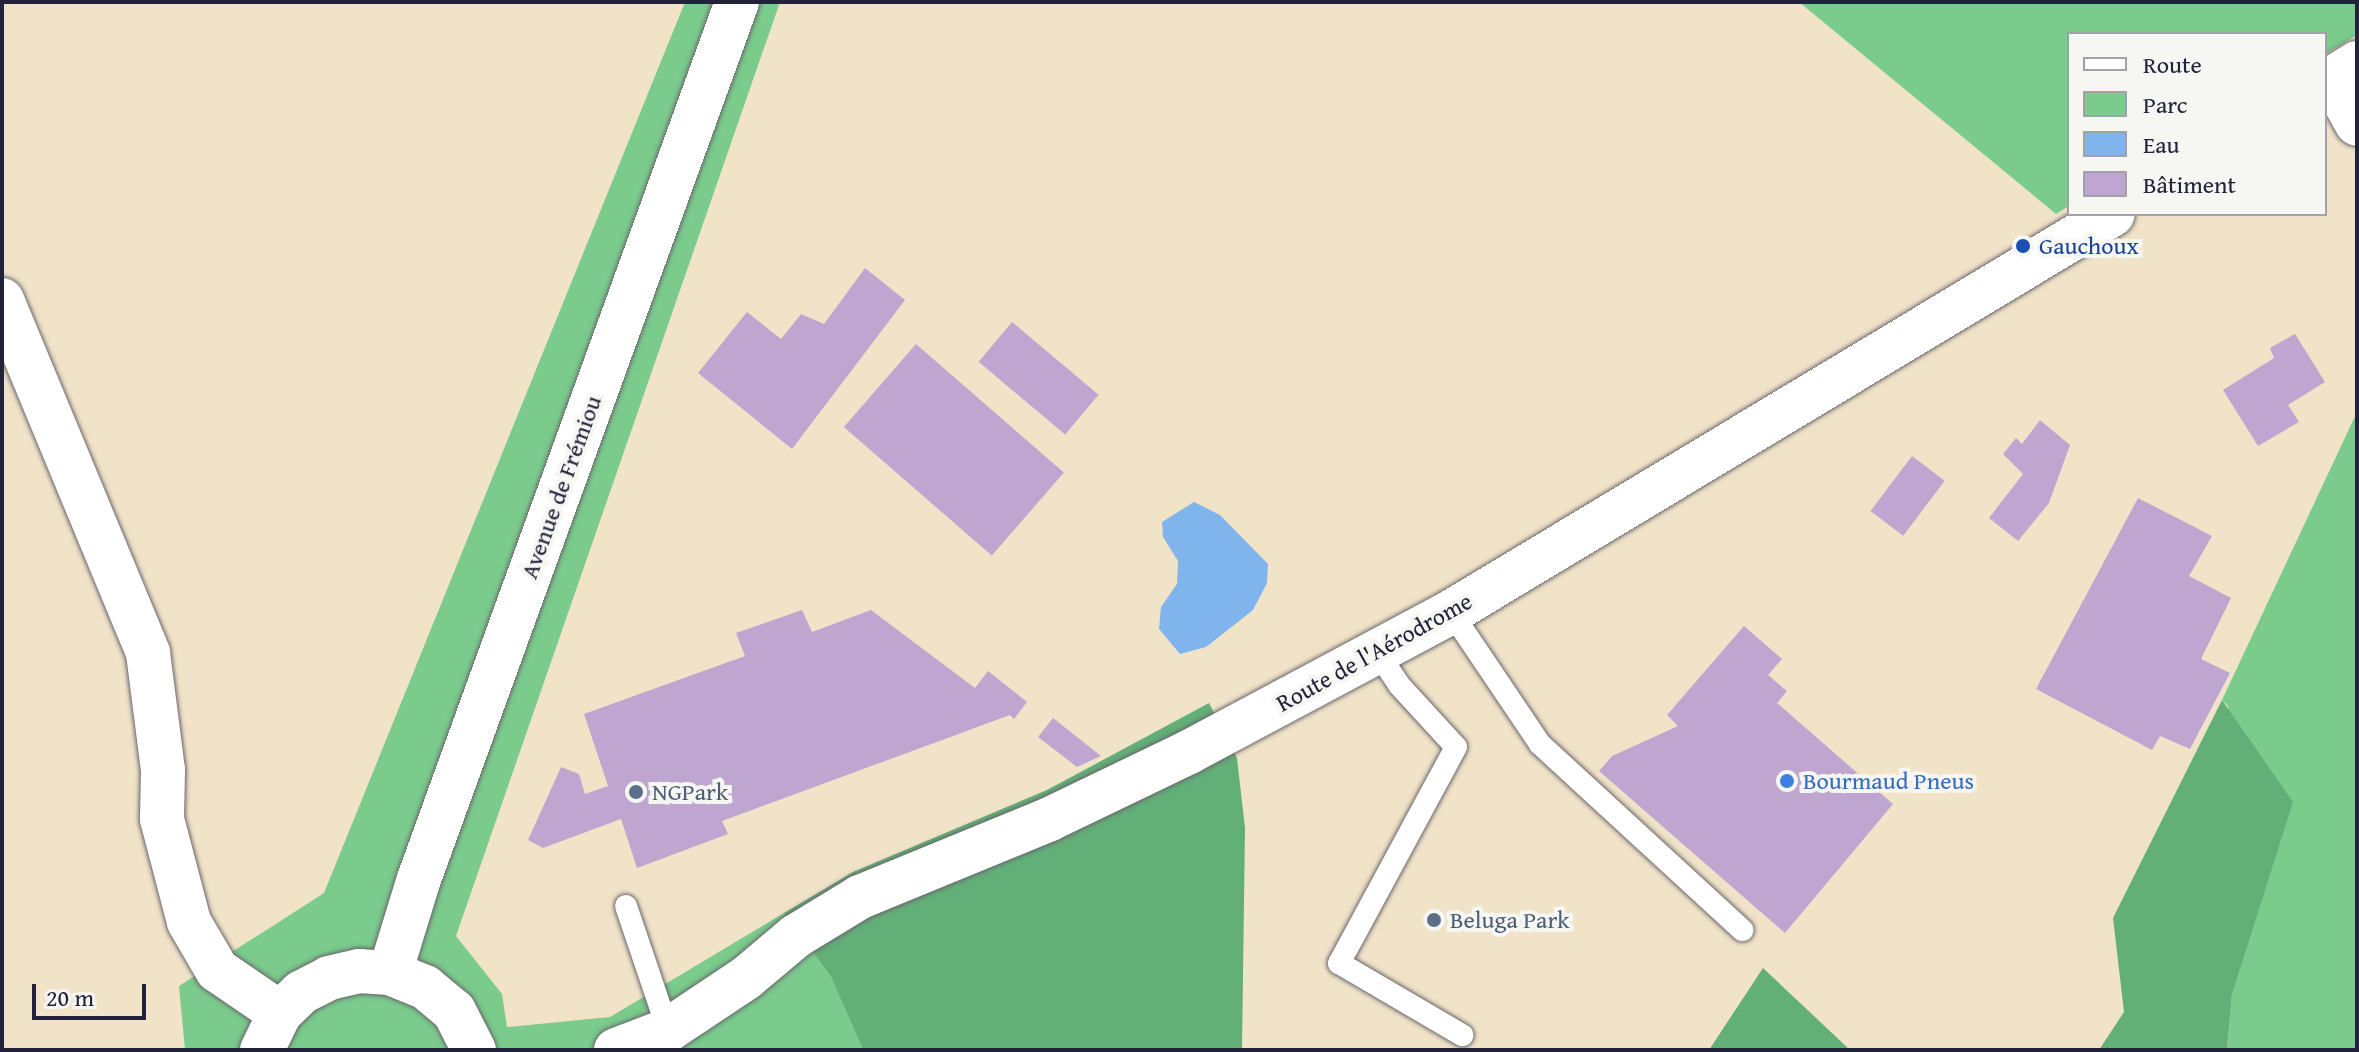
<!DOCTYPE html>
<meta charset="utf-8">
<style>
body{margin:0}
#map{position:relative;width:2359px;height:1052px;overflow:hidden;background:#f1e3c8;font-family:"Gentium Book Plus",serif}
div>[style]{position:absolute}
[style*='--x']{left:calc(var(--x)*1px);top:calc(var(--y)*1px);width:calc(var(--w)*1px);rotate:calc(var(--a)*1deg)}
.green>*{inset:0;background:#7acb8c}
.forest>*{inset:0;background:#63af78}
.water>*{inset:0;background:#80b4ed}
.building>*{inset:0;background:#bfa6d0;transform-origin:0 0}
.roads{filter:drop-shadow(0 0 2px #6a666c) drop-shadow(0 0 2px #6a666c)}
.lane>*{height:22px;margin:-11px;padding:0 11px;transform-origin:11px;border-radius:11px;background:#fff}
.street>*{height:44px;margin:-22px;padding:0 22px;transform-origin:22px;border-radius:22px;background:#fff}
.secondary>*{height:44px;margin:-22px;padding:0 22px;transform-origin:22px;border-radius:22px;background:#fff}
.dots>*{width:22px;height:22px;translate:-50% -50%;box-sizing:border-box;border:4px solid #f6f6f2;border-radius:50%}
span{translate:-50% -50%;white-space:nowrap;text-align:center;line-height:1.15;-webkit-text-stroke:8px #f6f6f2;paint-order:stroke}
.transit-label{font-size:24px;color:#164399}
.left{translate:0 -50%;text-align:left}
.street-label{font-size:24px;color:#22223b}
.shop-label{font-size:24px;color:#366cbe}
.service-label{font-size:24px;color:#4e5e75}
.frame{position:absolute;inset:0;border:4px solid #22223b;pointer-events:none}
.legend{position:absolute;left:2067px;top:32px;width:260px;height:184px;box-sizing:border-box;background:#f6f6f2;border:2px solid #a1a1a9;margin:0;padding:10px 14px;list-style:none;font-size:24px;color:#22223b}
.legend li{display:flex;align-items:center;gap:16px;height:40px}
.legend b{width:40px;border:2px solid #a1a1a9}
.scale{position:absolute;left:32px;top:984px;width:114px;height:36px;box-sizing:border-box;border:4px solid #22223b;border-top:0;padding-left:10px;font-size:24px;line-height:28px;white-space:nowrap;color:#22223b;-webkit-text-stroke:6px #f6f6f2;paint-order:stroke}
</style>
<div id="map">
<div class="green">
<i style="clip-path:polygon(685px 2px,780px 2px,456px 936px,502px 994px,507px 1027px,610px 1017px,784px 913px,831px 977px,863px 1050px,185px 1050px,179px 986px,324px 893px)"></i>
<i style="clip-path:polygon(1799px 2px,2357px 2px,2357px 35px,2325px 54px,2325px 34px,2069px 34px,2069px 206px,2056px 214px)"></i>
<i style="clip-path:polygon(2357px 412px,2357px 1050px,2227px 1050px,2232px 994px,2228px 706px,2222px 700px)"></i>
</div>
<div class="forest">
<i style="clip-path:polygon(2222px 700px,2293px 802px,2232px 994px,2227px 1050px,2099px 1050px,2124px 1012px,2113px 918px)"></i>
<i style="clip-path:polygon(1209px 703px,1237px 758px,1245px 828px,1242px 1050px,863px 1050px,831px 977px,784px 913px,853px 872px,1047px 790px)"></i>
<i style="clip-path:polygon(1763px 968px,1850px 1050px,1709px 1050px)"></i>
</div>
<div class="water">
<i style="clip-path:polygon(1194px 502px,1220px 515px,1268px 564px,1267px 583px,1253px 610px,1206px 647px,1180px 654px,1159px 629px,1161px 607px,1177px 584px,1178px 561px,1163px 537px,1162px 522px)"></i>
</div>
<div class="building">
<i style="clip-path:polygon(865px 268px,905px 300px,792px 449px,698px 373px,747px 312px,781px 339px,801px 314px,824px 324px)"></i>
<i style="left:1012px;top:322px;width:113px;height:52px;rotate:40deg"></i>
<i style="clip-path:polygon(2295px 334px,2325px 382px,2288px 405px,2299px 422px,2258px 446px,2223px 390px,2274px 358px,2270px 348px)"></i>
<i style="left:916px;top:344px;width:196px;height:110px;rotate:41deg"></i>
<i style="clip-path:polygon(2040px 420px,2070px 445px,2049px 503px,2018px 541px,1989px 518px,2023px 474px,2003px 454px,2016px 438px,2022px 444px)"></i>
<i style="left:1912px;top:456px;width:41px;height:69px;rotate:37deg"></i>
<i style="clip-path:polygon(2138px 498px,2212px 536px,2189px 576px,2231px 598px,2201px 659px,2230px 673px,2190px 749px,2160px 736px,2152px 750px,2036px 689px)"></i>
<i style="clip-path:polygon(802px 610px,812px 632px,871px 610px,975px 688px,988px 671px,1027px 702px,1014px 719px,1010px 715px,722px 821px,728px 834px,637px 868px,621px 819px,543px 848px,528px 840px,561px 767px,579px 774px,585px 794px,608px 786px,584px 714px,745px 656px,736px 633px)"></i>
<i style="clip-path:polygon(1744px 626px,1782px 659px,1768px 675px,1787px 691px,1777px 703px,1893px 804px,1785px 933px,1599px 771px,1612px 756px,1678px 726px,1667px 715px)"></i>
<i style="clip-path:polygon(1053px 718px,1101px 756px,1077px 767px,1038px 737px)"></i>
</div>
<div class="roads">
<div class="lane">
<i style="--x:1451;--y:612;--w:159;--a:56"></i>
<i style="--x:1540;--y:744;--w:275;--a:42.6"></i>
<i style="--x:1377;--y:652;--w:40;--a:56"></i>
<i style="--x:1399;--y:685;--w:84;--a:47.4"></i>
<i style="--x:1456;--y:747;--w:246;--a:118.4"></i>
<i style="--x:1339;--y:963;--w:143;--a:30.3"></i>
<i style="--x:626;--y:906;--w:131;--a:71.3"></i>
</div>
<div class="street">
<i style="--x:2332;--y:79;--w:51;--a:60.9"></i>
<i style="--x:2;--y:300;--w:382;--a:67.5"></i>
<i style="--x:148;--y:653;--w:118;--a:82.7"></i>
<i style="--x:163;--y:770;--w:49;--a:91.2"></i>
<i style="--x:162;--y:819;--w:106;--a:75.3"></i>
<i style="--x:189;--y:922;--w:56;--a:59.7"></i>
<i style="--x:217;--y:970;--w:76;--a:34.3"></i>
</div>
<div class="secondary">
<i style="--x:2325;--y:83;--w:38;--a:-32"></i>
<i style="--x:390;--y:973;--w:98;--a:-72.9"></i>
<i style="--x:419;--y:879;--w:933;--a:-70.07"></i>
<i style="--x:262;--y:1050;--w:41;--a:-64.1"></i>
<i style="--x:280;--y:1013;--w:30;--a:-44"></i>
<i style="--x:302;--y:992;--w:30;--a:-27"></i>
<i style="--x:329;--y:978;--w:31;--a:-13"></i>
<i style="--x:359;--y:971;--w:31;--a:4"></i>
<i style="--x:390;--y:973;--w:38;--a:22"></i>
<i style="--x:425;--y:987;--w:38;--a:40"></i>
<i style="--x:454;--y:1011;--w:44;--a:62.9"></i>
<i style="--x:616;--y:1050;--w:56;--a:-21"></i>
<i style="--x:668;--y:1030;--w:94;--a:-33.7"></i>
<i style="--x:746;--y:978;--w:65;--a:-40"></i>
<i style="--x:796;--y:936;--w:75;--a:-31.4"></i>
<i style="--x:860;--y:897;--w:205;--a:-22.3"></i>
<i style="--x:1050;--y:819;--w:154;--a:-25.7"></i>
<i style="--x:1189;--y:752;--w:297;--a:-28.1"></i>
<i style="--x:1451;--y:612;--w:772;--a:-31.01"></i>
</div>
</div>
<div class="dots">
<i style="left:2023px;top:246px;background:#1a4fb4"></i>
<i style="left:1787px;top:781px;background:#3f7fe0"></i>
<i style="left:636px;top:792px;background:#5c6f8a"></i>
<i style="left:1434px;top:920px;background:#5c6f8a"></i>
</div>
<div class="transit-label">
<span class="left" style="left:2039px;top:246px">Gauchoux</span>
</div>
<div class="street-label">
<span style="left:561px;top:487px;rotate:-70deg">Avenue de Frémiou</span>
<span style="left:1374px;top:652px;rotate:-29deg">Route de l'Aérodrome</span>
</div>
<div class="shop-label">
<span class="left" style="left:1803px;top:781px">Bourmaud Pneus</span>
</div>
<div class="service-label">
<span class="left" style="left:652px;top:792px">NGPark</span>
<span class="left" style="left:1450px;top:920px">Beluga Park</span>
</div>
<div class="frame"></div>
<ul class="legend">
<li><b style="height:10px;background:#fff"></b>Route</li>
<li><b style="height:22px;background:#7acb8c"></b>Parc</li>
<li><b style="height:22px;background:#80b4ed"></b>Eau</li>
<li><b style="height:22px;background:#bfa6d0"></b>Bâtiment</li>
</ul>
<div class="scale">20 m</div>
</div>
